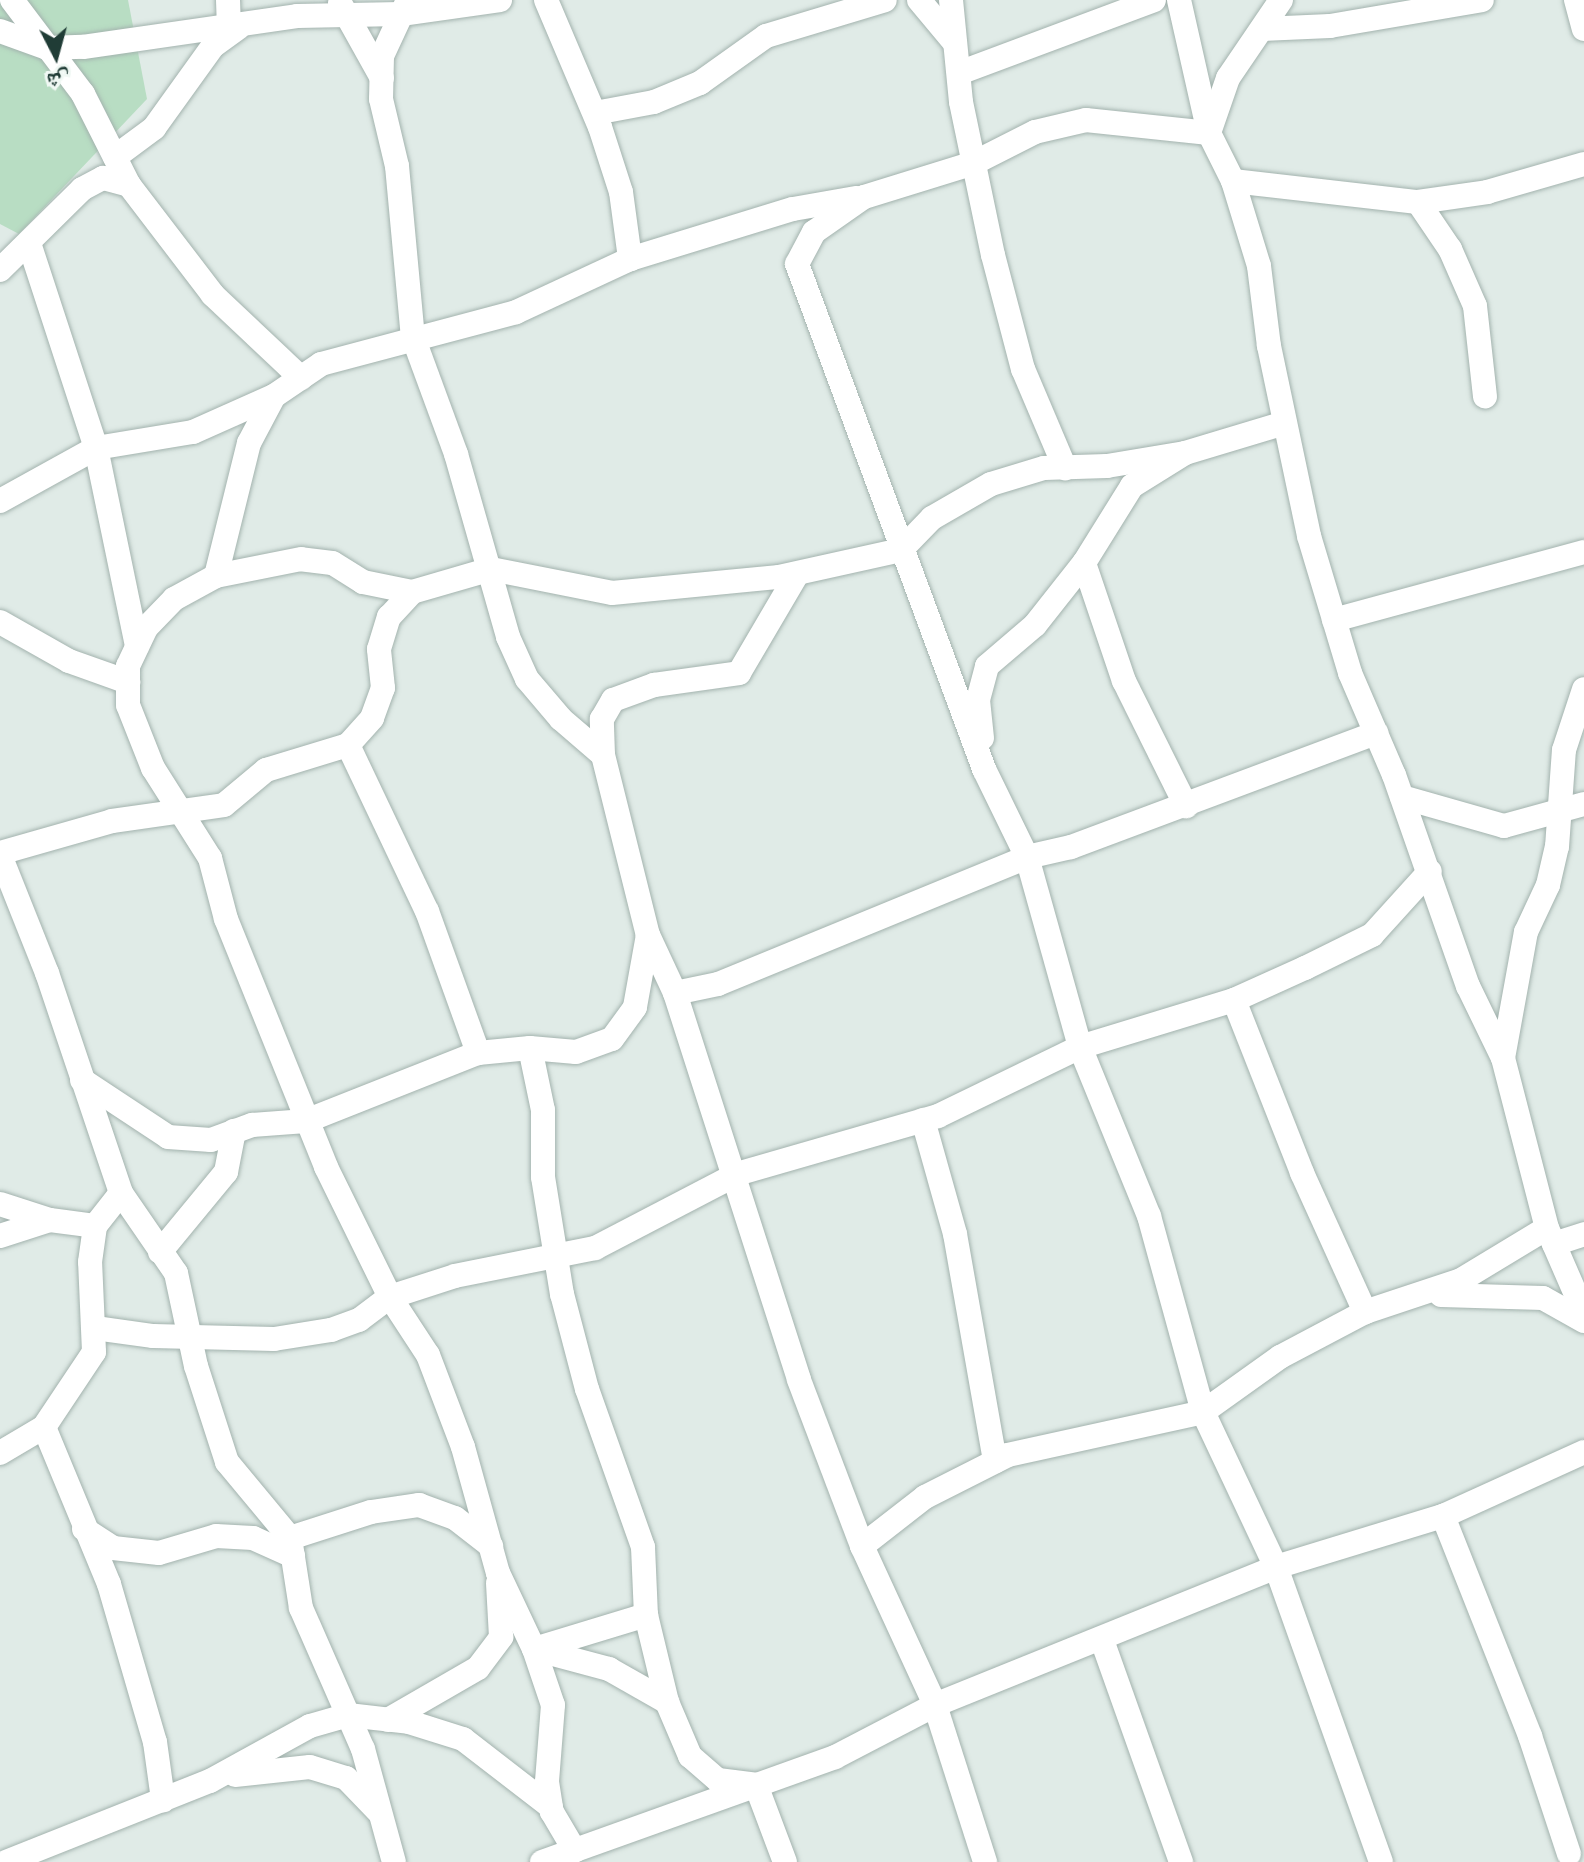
<!DOCTYPE html>
<meta charset="utf-8">
<style>
body{margin:0}
#map{position:relative;width:1584px;height:1862px;overflow:hidden;background:#e0ebe7;font-family:Cabin,"Noto Naskh Arabic",sans-serif}
div>[style]{position:absolute}
[style*='--x']{left:calc(var(--x)*1px);top:calc(var(--y)*1px);width:calc(var(--w)*1px);rotate:calc(var(--a)*1deg)}
.green>*{inset:0;background:#b8ddc3}
.roads{filter:drop-shadow(0 0 2px #a3b3ae) drop-shadow(0 0 2px #a3b3ae)}
.minor>*{height:24px;margin:-12px;padding:0 12px;transform-origin:12px;border-radius:12px;background:#fff}
span{translate:-50% -50%;white-space:nowrap;text-align:center;line-height:1.15;-webkit-text-stroke:6px #f0f8f4;paint-order:stroke}
.north{position:absolute;left:16px;top:16px;width:80px;height:80px;-webkit-text-stroke:6px #f0f8f4;paint-order:stroke;rotate:174deg;font-size:22px;font-weight:700;line-height:32px;text-align:center;color:#203c36}
.north::after{content:'';display:block;margin:auto;width:28px;height:36px;background:#203c36;clip-path:polygon(50% 0,100% 100%,50% 72%,0 100%)}
</style>
<div id="map">
<div class="green">
<i style="clip-path:polygon(0 0,128px 0,147px 99px,19px 234px,0 224px)"></i>
</div>
<div class="roads">
<div class="minor">
<i style="--x:12;--y:0;--w:118;--a:52.9"></i>
<i style="--x:83;--y:94;--w:102;--a:63.2"></i>
<i style="--x:129;--y:185;--w:138;--a:52.6"></i>
<i style="--x:213;--y:295;--w:121;--a:43.3"></i>
<i style="--x:228;--y:0;--w:26;--a:88"></i>
<i style="--x:408;--y:0;--w:62;--a:114.9"></i>
<i style="--x:382;--y:56;--w:43;--a:91.3"></i>
<i style="--x:381;--y:99;--w:69;--a:76.6"></i>
<i style="--x:397;--y:166;--w:172;--a:84.7"></i>
<i style="--x:413;--y:337;--w:125;--a:69.8"></i>
<i style="--x:456;--y:454;--w:190;--a:74.1"></i>
<i style="--x:508;--y:637;--w:46;--a:65.7"></i>
<i style="--x:527;--y:679;--w:52;--a:49.6"></i>
<i style="--x:561;--y:719;--w:55;--a:40.6"></i>
<i style="--x:603;--y:755;--w:186;--a:76"></i>
<i style="--x:648;--y:935;--w:64;--a:65"></i>
<i style="--x:675;--y:993;--w:406;--a:72.2"></i>
<i style="--x:799;--y:1380;--w:178;--a:69.2"></i>
<i style="--x:862;--y:1546;--w:175;--a:65.3"></i>
<i style="--x:935;--y:1705;--w:165;--a:72.3"></i>
<i style="--x:546;--y:0;--w:138;--a:67"></i>
<i style="--x:600;--y:127;--w:68;--a:72.1"></i>
<i style="--x:621;--y:192;--w:68;--a:82.3"></i>
<i style="--x:919;--y:0;--w:56;--a:50.1"></i>
<i style="--x:951;--y:0;--w:102;--a:84.4"></i>
<i style="--x:961;--y:102;--w:156;--a:78.2"></i>
<i style="--x:993;--y:255;--w:118;--a:75.3"></i>
<i style="--x:1023;--y:369;--w:108;--a:67"></i>
<i style="--x:1179;--y:0;--w:136;--a:77.3"></i>
<i style="--x:1209;--y:133;--w:124;--a:-174"></i>
<i style="--x:1086;--y:120;--w:52;--a:166.8"></i>
<i style="--x:1035;--y:132;--w:68;--a:153.1"></i>
<i style="--x:974;--y:163;--w:115;--a:162.8"></i>
<i style="--x:864;--y:197;--w:61;--a:145"></i>
<i style="--x:814;--y:232;--w:36;--a:118"></i>
<i style="--x:797;--y:264;--w:539;--a:69.68"></i>
<i style="--x:984;--y:769;--w:98;--a:64"></i>
<i style="--x:1027;--y:857;--w:197;--a:74.4"></i>
<i style="--x:1080;--y:1047;--w:183;--a:67.8"></i>
<i style="--x:1149;--y:1216;--w:203;--a:74.6"></i>
<i style="--x:1203;--y:1412;--w:171;--a:64.8"></i>
<i style="--x:1276;--y:1567;--w:313;--a:70.4"></i>
<i style="--x:1281;--y:0;--w:94;--a:124.2"></i>
<i style="--x:1228;--y:78;--w:58;--a:109.1"></i>
<i style="--x:1209;--y:133;--w:54;--a:63.4"></i>
<i style="--x:1233;--y:181;--w:89;--a:73"></i>
<i style="--x:1259;--y:266;--w:81;--a:82.9"></i>
<i style="--x:1269;--y:346;--w:194;--a:78.1"></i>
<i style="--x:1309;--y:536;--w:143;--a:73.3"></i>
<i style="--x:1350;--y:673;--w:111;--a:66.7"></i>
<i style="--x:1394;--y:775;--w:224;--a:70.7"></i>
<i style="--x:1468;--y:986;--w:80;--a:64.1"></i>
<i style="--x:1503;--y:1058;--w:176;--a:75.5"></i>
<i style="--x:1547;--y:1228;--w:93;--a:66.5"></i>
<i style="--x:1576;--y:0;--w:30;--a:75"></i>
<i style="--x:340;--y:3;--w:86;--a:60.8"></i>
<i style="--x:1262;--y:29;--w:68;--a:-2.5"></i>
<i style="--x:1330;--y:26;--w:154;--a:-9.7"></i>
<i style="--x:0;--y:31;--w:50;--a:19.9"></i>
<i style="--x:47;--y:48;--w:36;--a:-2"></i>
<i style="--x:83;--y:47;--w:216;--a:-8.2"></i>
<i style="--x:297;--y:16;--w:104;--a:-1.1"></i>
<i style="--x:401;--y:14;--w:100;--a:-8"></i>
<i style="--x:959;--y:73;--w:208;--a:-20.5"></i>
<i style="--x:595;--y:113;--w:60;--a:-10.6"></i>
<i style="--x:654;--y:102;--w:50;--a:-22.4"></i>
<i style="--x:700;--y:83;--w:81;--a:-35.5"></i>
<i style="--x:766;--y:36;--w:124;--a:-16.8"></i>
<i style="--x:115;--y:157;--w:49;--a:-36.6"></i>
<i style="--x:154;--y:128;--w:101;--a:-54.3"></i>
<i style="--x:213;--y:46;--w:32;--a:-36"></i>
<i style="--x:1233;--y:181;--w:186;--a:6.5"></i>
<i style="--x:1418;--y:202;--w:70;--a:-8.2"></i>
<i style="--x:1487;--y:192;--w:101;--a:-16.1"></i>
<i style="--x:1418;--y:202;--w:57;--a:55.8"></i>
<i style="--x:1450;--y:249;--w:62;--a:66.3"></i>
<i style="--x:1475;--y:306;--w:91;--a:83.7"></i>
<i style="--x:29;--y:243;--w:216;--a:71.9"></i>
<i style="--x:96;--y:448;--w:202;--a:78.3"></i>
<i style="--x:0;--y:270;--w:115;--a:-44.6"></i>
<i style="--x:82;--y:189;--w:24;--a:-28"></i>
<i style="--x:103;--y:178;--w:27;--a:15"></i>
<i style="--x:0;--y:501;--w:110;--a:-28.9"></i>
<i style="--x:96;--y:448;--w:98;--a:-9.4"></i>
<i style="--x:193;--y:432;--w:89;--a:-24"></i>
<i style="--x:1084;--y:563;--w:125;--a:71.3"></i>
<i style="--x:1124;--y:681;--w:140;--a:63.6"></i>
<i style="--x:216;--y:576;--w:137;--a:-76.1"></i>
<i style="--x:249;--y:443;--w:53;--a:-62"></i>
<i style="--x:274;--y:396;--w:57;--a:-34.2"></i>
<i style="--x:321;--y:364;--w:202;--a:-14.9"></i>
<i style="--x:516;--y:312;--w:126;--a:-24.9"></i>
<i style="--x:630;--y:259;--w:170;--a:-17.1"></i>
<i style="--x:793;--y:209;--w:65;--a:-9.8"></i>
<i style="--x:412;--y:592;--w:50;--a:-168.5"></i>
<i style="--x:363;--y:582;--w:36;--a:-148"></i>
<i style="--x:332;--y:563;--w:31;--a:-173"></i>
<i style="--x:301;--y:559;--w:87;--a:168.7"></i>
<i style="--x:216;--y:576;--w:48;--a:151.3"></i>
<i style="--x:174;--y:599;--w:40;--a:134"></i>
<i style="--x:146;--y:628;--w:42;--a:115.3"></i>
<i style="--x:128;--y:666;--w:39;--a:90"></i>
<i style="--x:128;--y:705;--w:68;--a:68.4"></i>
<i style="--x:153;--y:768;--w:107;--a:57.7"></i>
<i style="--x:210;--y:858;--w:63;--a:75.3"></i>
<i style="--x:226;--y:919;--w:267;--a:68"></i>
<i style="--x:326;--y:1167;--w:145;--a:63.8"></i>
<i style="--x:390;--y:1297;--w:69;--a:56.8"></i>
<i style="--x:428;--y:1355;--w:98;--a:69.2"></i>
<i style="--x:463;--y:1447;--w:131;--a:74.5"></i>
<i style="--x:498;--y:1573;--w:84;--a:64.7"></i>
<i style="--x:534;--y:1649;--w:59;--a:71.3"></i>
<i style="--x:553;--y:1705;--w:77;--a:94.5"></i>
<i style="--x:547;--y:1782;--w:30;--a:81"></i>
<i style="--x:552;--y:1812;--w:45;--a:59.5"></i>
<i style="--x:1334;--y:620;--w:259;--a:-15.2"></i>
<i style="--x:0;--y:622;--w:79;--a:29.5"></i>
<i style="--x:69;--y:661;--w:63;--a:19.6"></i>
<i style="--x:982;--y:738;--w:38;--a:-96"></i>
<i style="--x:978;--y:700;--w:35;--a:-75"></i>
<i style="--x:987;--y:666;--w:63;--a:-40.5"></i>
<i style="--x:1035;--y:625;--w:79;--a:-51.7"></i>
<i style="--x:1084;--y:563;--w:91;--a:-58.1"></i>
<i style="--x:1132;--y:486;--w:62;--a:-31.9"></i>
<i style="--x:1185;--y:453;--w:104;--a:-16.7"></i>
<i style="--x:348;--y:745;--w:184;--a:64.6"></i>
<i style="--x:427;--y:911;--w:151;--a:70.2"></i>
<i style="--x:603;--y:755;--w:36;--a:-92"></i>
<i style="--x:602;--y:719;--w:22;--a:-60"></i>
<i style="--x:613;--y:700;--w:44;--a:-20.1"></i>
<i style="--x:654;--y:685;--w:86;--a:-8"></i>
<i style="--x:739;--y:673;--w:115;--a:-59.6"></i>
<i style="--x:1402;--y:797;--w:106;--a:15.9"></i>
<i style="--x:1504;--y:826;--w:83;--a:-15.4"></i>
<i style="--x:0;--y:853;--w:116;--a:-15.9"></i>
<i style="--x:112;--y:821;--w:113;--a:-8.1"></i>
<i style="--x:224;--y:805;--w:55;--a:-39.8"></i>
<i style="--x:266;--y:770;--w:86;--a:-17"></i>
<i style="--x:348;--y:745;--w:36;--a:-48"></i>
<i style="--x:372;--y:718;--w:32;--a:-70"></i>
<i style="--x:383;--y:688;--w:39;--a:-96"></i>
<i style="--x:379;--y:649;--w:34;--a:-73"></i>
<i style="--x:389;--y:617;--w:34;--a:-47"></i>
<i style="--x:412;--y:592;--w:82;--a:-16.2"></i>
<i style="--x:491;--y:569;--w:123;--a:11.2"></i>
<i style="--x:612;--y:593;--w:168;--a:-5.5"></i>
<i style="--x:779;--y:577;--w:125;--a:-12.5"></i>
<i style="--x:901;--y:550;--w:45;--a:-45.9"></i>
<i style="--x:932;--y:518;--w:68;--a:-30"></i>
<i style="--x:991;--y:484;--w:55;--a:-16.8"></i>
<i style="--x:1044;--y:468;--w:63;--a:-1.8"></i>
<i style="--x:1107;--y:466;--w:79;--a:-9.5"></i>
<i style="--x:0;--y:855;--w:127;--a:68.3"></i>
<i style="--x:47;--y:973;--w:232;--a:71.4"></i>
<i style="--x:121;--y:1193;--w:97;--a:55.5"></i>
<i style="--x:176;--y:1273;--w:95;--a:77.9"></i>
<i style="--x:196;--y:1366;--w:101;--a:72.1"></i>
<i style="--x:227;--y:1462;--w:99;--a:50.3"></i>
<i style="--x:290;--y:1538;--w:71;--a:81.1"></i>
<i style="--x:301;--y:1608;--w:154;--a:66.3"></i>
<i style="--x:363;--y:1749;--w:117;--a:74.7"></i>
<i style="--x:675;--y:993;--w:44;--a:-11.8"></i>
<i style="--x:718;--y:984;--w:334;--a:-22.3"></i>
<i style="--x:1027;--y:857;--w:45;--a:-12.8"></i>
<i style="--x:1071;--y:847;--w:326;--a:-20.5"></i>
<i style="--x:1234;--y:1000;--w:186;--a:68.5"></i>
<i style="--x:1302;--y:1173;--w:153;--a:65.6"></i>
<i style="--x:530;--y:1048;--w:63;--a:78.2"></i>
<i style="--x:543;--y:1110;--w:67;--a:90"></i>
<i style="--x:543;--y:1177;--w:119;--a:80.8"></i>
<i style="--x:562;--y:1294;--w:98;--a:75.3"></i>
<i style="--x:587;--y:1389;--w:168;--a:70.5"></i>
<i style="--x:643;--y:1547;--w:68;--a:87.5"></i>
<i style="--x:646;--y:1615;--w:89;--a:76.4"></i>
<i style="--x:667;--y:1702;--w:59;--a:66.9"></i>
<i style="--x:690;--y:1756;--w:37;--a:41"></i>
<i style="--x:718;--y:1780;--w:38;--a:7"></i>
<i style="--x:756;--y:1785;--w:82;--a:69.4"></i>
<i style="--x:1503;--y:1058;--w:128;--a:-79.7"></i>
<i style="--x:1526;--y:932;--w:52;--a:-64.9"></i>
<i style="--x:1548;--y:885;--w:39;--a:-77"></i>
<i style="--x:1557;--y:847;--w:97;--a:-85.9"></i>
<i style="--x:1564;--y:750;--w:64;--a:-71.8"></i>
<i style="--x:82;--y:1080;--w:103;--a:33.5"></i>
<i style="--x:168;--y:1137;--w:43;--a:4"></i>
<i style="--x:211;--y:1140;--w:44;--a:-20.1"></i>
<i style="--x:252;--y:1125;--w:54;--a:-4.2"></i>
<i style="--x:306;--y:1121;--w:185;--a:-21.6"></i>
<i style="--x:478;--y:1053;--w:52;--a:-5.5"></i>
<i style="--x:530;--y:1048;--w:46;--a:5"></i>
<i style="--x:576;--y:1052;--w:38;--a:-20"></i>
<i style="--x:612;--y:1039;--w:39;--a:-54"></i>
<i style="--x:635;--y:1007;--w:73;--a:-79.8"></i>
<i style="--x:923;--y:1120;--w:118;--a:74.3"></i>
<i style="--x:955;--y:1234;--w:231;--a:80"></i>
<i style="--x:0;--y:1204;--w:52;--a:17.7"></i>
<i style="--x:50;--y:1220;--w:45;--a:7.6"></i>
<i style="--x:0;--y:1236;--w:52;--a:-17.7"></i>
<i style="--x:1554;--y:1244;--w:32;--a:-18"></i>
<i style="--x:160;--y:1252;--w:104;--a:-50.5"></i>
<i style="--x:226;--y:1172;--w:42;--a:-79"></i>
<i style="--x:1441;--y:1295;--w:102;--a:1.7"></i>
<i style="--x:1543;--y:1298;--w:47;--a:29.3"></i>
<i style="--x:95;--y:1328;--w:59;--a:7.9"></i>
<i style="--x:153;--y:1336;--w:121;--a:1.4"></i>
<i style="--x:274;--y:1339;--w:58;--a:-9"></i>
<i style="--x:331;--y:1330;--w:30;--a:-20"></i>
<i style="--x:359;--y:1320;--w:39;--a:-37"></i>
<i style="--x:390;--y:1297;--w:68;--a:-17.9"></i>
<i style="--x:455;--y:1276;--w:143;--a:-11.3"></i>
<i style="--x:595;--y:1248;--w:160;--a:-27.5"></i>
<i style="--x:737;--y:1174;--w:209;--a:-16.1"></i>
<i style="--x:938;--y:1116;--w:158;--a:-25.9"></i>
<i style="--x:1080;--y:1047;--w:161;--a:-17"></i>
<i style="--x:1234;--y:1000;--w:78;--a:-24.3"></i>
<i style="--x:1305;--y:968;--w:75;--a:-26.2"></i>
<i style="--x:1372;--y:935;--w:86;--a:-47.8"></i>
<i style="--x:44;--y:1427;--w:170;--a:67.5"></i>
<i style="--x:109;--y:1584;--w:165;--a:73.8"></i>
<i style="--x:155;--y:1742;--w:59;--a:82.1"></i>
<i style="--x:0;--y:1453;--w:51;--a:-30.6"></i>
<i style="--x:44;--y:1427;--w:90;--a:-56.3"></i>
<i style="--x:94;--y:1352;--w:90;--a:-92.5"></i>
<i style="--x:90;--y:1262;--w:36;--a:-82"></i>
<i style="--x:95;--y:1226;--w:42;--a:-51.8"></i>
<i style="--x:1443;--y:1516;--w:237;--a:68.4"></i>
<i style="--x:1530;--y:1736;--w:124;--a:71.7"></i>
<i style="--x:84;--y:1529;--w:35;--a:33"></i>
<i style="--x:113;--y:1548;--w:46;--a:6.2"></i>
<i style="--x:159;--y:1553;--w:59;--a:-16.6"></i>
<i style="--x:216;--y:1536;--w:37;--a:3"></i>
<i style="--x:253;--y:1538;--w:44;--a:24.2"></i>
<i style="--x:290;--y:1538;--w:85;--a:-17.8"></i>
<i style="--x:371;--y:1512;--w:49;--a:-8.3"></i>
<i style="--x:419;--y:1505;--w:38;--a:20"></i>
<i style="--x:455;--y:1518;--w:46;--a:37.9"></i>
<i style="--x:862;--y:1546;--w:80;--a:-37.9"></i>
<i style="--x:925;--y:1497;--w:93;--a:-26.8"></i>
<i style="--x:1008;--y:1455;--w:200;--a:-12.4"></i>
<i style="--x:1203;--y:1412;--w:95;--a:-35.5"></i>
<i style="--x:1280;--y:1357;--w:96;--a:-27.9"></i>
<i style="--x:1365;--y:1312;--w:101;--a:-18.4"></i>
<i style="--x:1461;--y:1280;--w:100;--a:-31.2"></i>
<i style="--x:1102;--y:1640;--w:236;--a:70.4"></i>
<i style="--x:541;--y:1647;--w:110;--a:-16.9"></i>
<i style="--x:534;--y:1649;--w:78;--a:14.9"></i>
<i style="--x:609;--y:1669;--w:67;--a:29.6"></i>
<i style="--x:388;--y:1720;--w:104;--a:-30"></i>
<i style="--x:478;--y:1668;--w:39;--a:-53"></i>
<i style="--x:501;--y:1637;--w:54;--a:-93.2"></i>
<i style="--x:235;--y:1775;--w:75;--a:-6.1"></i>
<i style="--x:310;--y:1767;--w:38;--a:17"></i>
<i style="--x:346;--y:1778;--w:46;--a:45.9"></i>
<i style="--x:6;--y:1862;--w:219;--a:-21.7"></i>
<i style="--x:210;--y:1781;--w:114;--a:-28.8"></i>
<i style="--x:310;--y:1726;--w:40;--a:-16"></i>
<i style="--x:348;--y:1715;--w:61;--a:6.5"></i>
<i style="--x:409;--y:1722;--w:57;--a:17.5"></i>
<i style="--x:463;--y:1739;--w:111;--a:37.7"></i>
<i style="--x:542;--y:1862;--w:311;--a:-19.7"></i>
<i style="--x:835;--y:1757;--w:113;--a:-27.5"></i>
<i style="--x:935;--y:1705;--w:368;--a:-22"></i>
<i style="--x:1276;--y:1567;--w:175;--a:-17"></i>
<i style="--x:1443;--y:1516;--w:155;--a:-24.4"></i>
</div>
</div>
<div class="north">ش</div>
</div>
